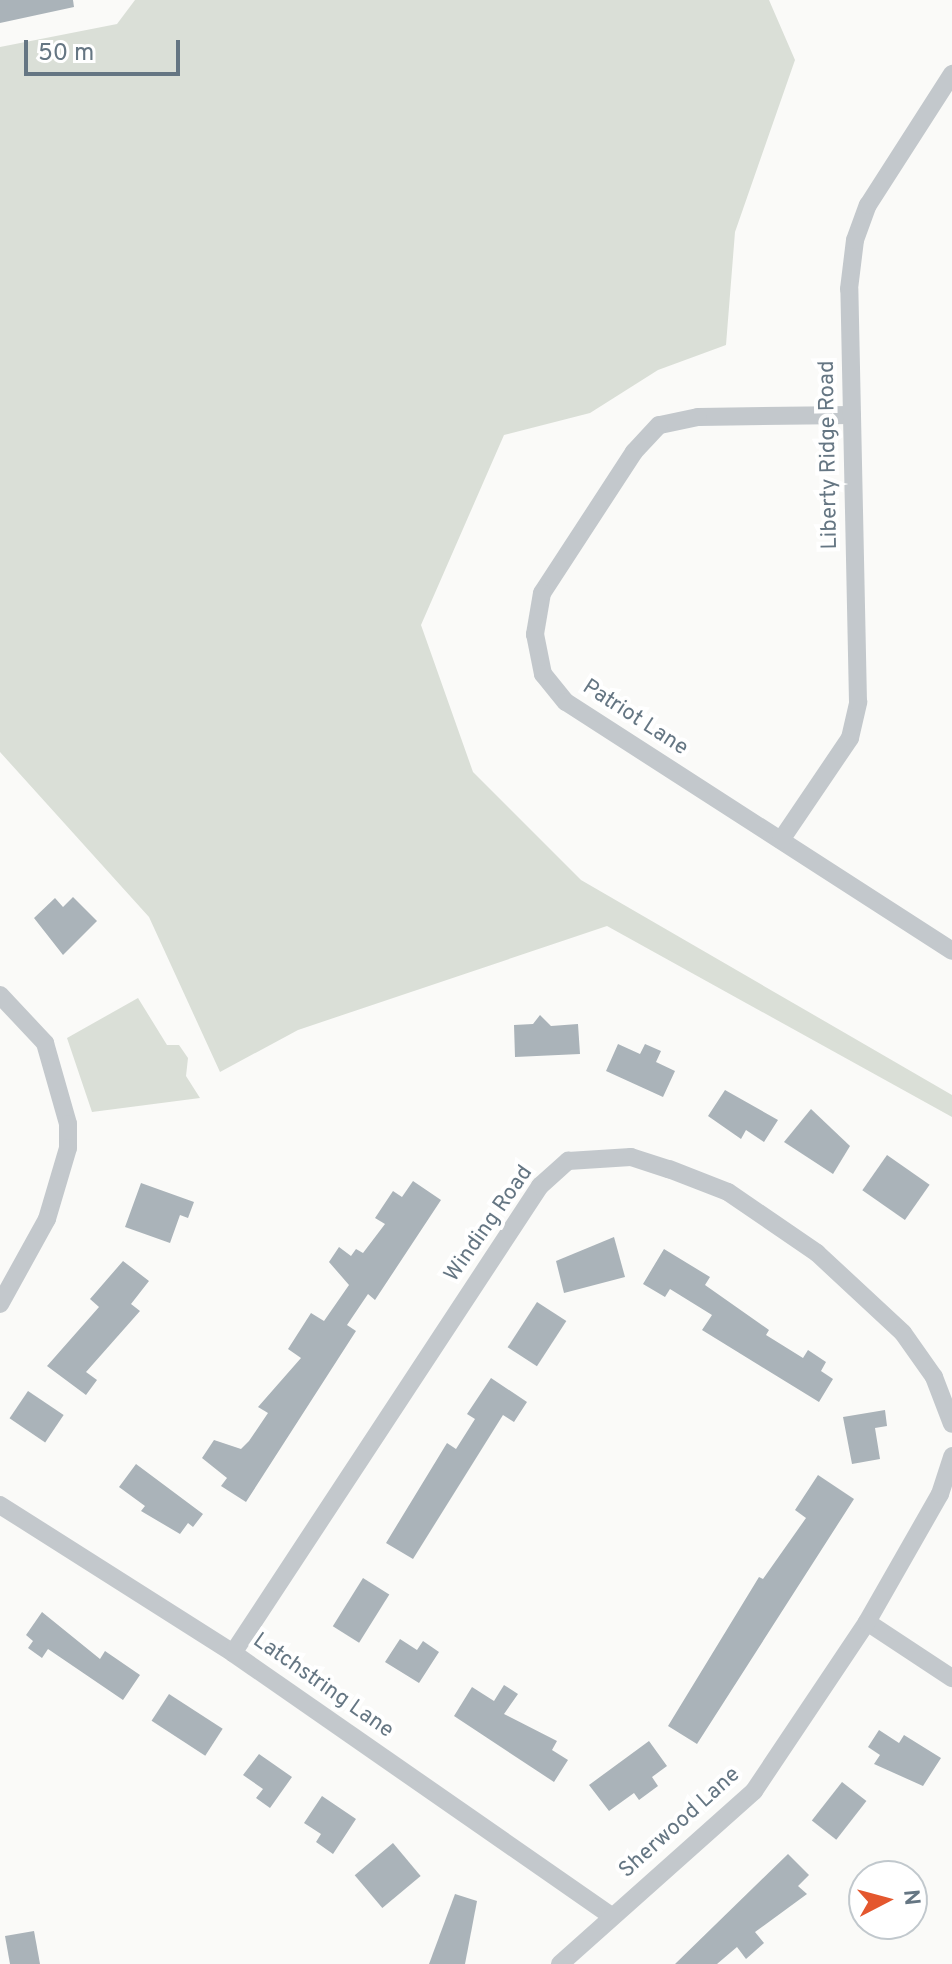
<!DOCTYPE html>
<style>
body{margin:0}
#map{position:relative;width:952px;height:1964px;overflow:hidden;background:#fafaf8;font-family:Overpass,sans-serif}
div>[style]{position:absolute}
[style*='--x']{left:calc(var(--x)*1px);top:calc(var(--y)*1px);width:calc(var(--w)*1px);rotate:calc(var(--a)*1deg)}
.green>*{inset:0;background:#dadfd7}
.building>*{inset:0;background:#aab3b9;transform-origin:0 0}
.minor>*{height:18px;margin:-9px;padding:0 9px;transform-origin:9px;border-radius:9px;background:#c3c8cc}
span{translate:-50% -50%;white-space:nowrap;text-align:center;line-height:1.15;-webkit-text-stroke:8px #fff;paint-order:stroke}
.street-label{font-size:22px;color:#657683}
.north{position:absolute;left:848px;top:1860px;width:80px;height:80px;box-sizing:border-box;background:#fff;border:2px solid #c1c8cd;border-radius:50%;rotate:84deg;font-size:22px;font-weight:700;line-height:32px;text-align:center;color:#657683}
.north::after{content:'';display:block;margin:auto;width:28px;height:36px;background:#e4572e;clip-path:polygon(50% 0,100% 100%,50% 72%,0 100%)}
.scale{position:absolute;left:24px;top:40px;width:156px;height:36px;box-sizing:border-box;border:4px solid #657683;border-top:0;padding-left:10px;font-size:24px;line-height:28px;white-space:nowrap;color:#657683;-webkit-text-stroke:6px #fff;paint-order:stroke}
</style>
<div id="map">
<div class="green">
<i style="clip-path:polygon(135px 0,769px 0,795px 60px,735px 232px,726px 345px,658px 370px,590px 413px,504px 435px,421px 625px,473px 772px,581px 880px,952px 1095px,952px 1117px,607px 926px,298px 1030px,220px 1072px,149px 917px,0 752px,0 47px,117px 24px)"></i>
<i style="clip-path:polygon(138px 998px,167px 1045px,179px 1045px,188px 1058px,186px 1076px,200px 1098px,92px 1112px,67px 1038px)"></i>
</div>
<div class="building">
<i style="clip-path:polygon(0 0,73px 0,74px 7px,0 23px)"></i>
<i style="clip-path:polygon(73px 897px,97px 921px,63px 955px,34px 918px,55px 898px,63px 907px)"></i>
<i style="clip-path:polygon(540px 1015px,551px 1026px,578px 1024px,580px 1054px,515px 1057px,514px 1025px,533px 1024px)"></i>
<i style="clip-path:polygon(618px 1044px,640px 1054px,645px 1044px,661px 1051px,656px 1062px,675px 1071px,663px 1097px,606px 1071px)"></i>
<i style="clip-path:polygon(725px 1090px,778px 1120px,764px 1142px,746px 1130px,741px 1139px,708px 1116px)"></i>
<i style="clip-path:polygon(811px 1109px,850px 1146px,833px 1174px,784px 1142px)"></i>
<i style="left:887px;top:1155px;width:52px;height:43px;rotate:35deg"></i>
<i style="clip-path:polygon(413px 1181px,441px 1200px,375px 1300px,368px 1294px,347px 1325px,356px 1331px,246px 1502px,221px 1486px,227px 1478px,202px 1458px,214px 1440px,241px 1449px,249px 1441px,268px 1413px,258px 1407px,301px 1358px,288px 1349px,311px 1313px,324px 1321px,349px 1285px,329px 1262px,339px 1247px,351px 1256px,356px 1249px,363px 1253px,385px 1224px,375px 1218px,393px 1191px,402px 1197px)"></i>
<i style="clip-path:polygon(141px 1183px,194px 1202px,188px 1218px,180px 1215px,170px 1243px,125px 1227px)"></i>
<i style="clip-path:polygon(614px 1237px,625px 1277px,564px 1293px,556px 1261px)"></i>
<i style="clip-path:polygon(664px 1249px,710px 1277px,705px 1285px,769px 1330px,766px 1335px,803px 1358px,808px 1350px,826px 1362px,821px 1371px,833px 1379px,819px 1402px,702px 1330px,712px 1315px,670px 1289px,665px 1297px,643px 1284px)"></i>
<i style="clip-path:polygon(123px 1261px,149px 1281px,131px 1304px,140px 1311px,86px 1372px,97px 1380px,86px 1395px,47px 1366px,99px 1307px,90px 1299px)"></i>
<i style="left:537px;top:1302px;width:35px;height:54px;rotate:33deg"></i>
<i style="clip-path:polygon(491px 1378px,527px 1402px,514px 1422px,503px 1415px,413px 1559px,386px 1543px,447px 1443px,456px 1449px,475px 1419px,467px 1414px)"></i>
<i style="left:28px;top:1391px;width:43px;height:33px;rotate:34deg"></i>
<i style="clip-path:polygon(885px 1410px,887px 1426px,875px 1428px,880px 1459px,852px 1464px,843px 1417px)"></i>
<i style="clip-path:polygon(136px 1464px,203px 1514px,193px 1527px,188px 1523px,180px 1534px,141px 1511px,145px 1506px,119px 1487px)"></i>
<i style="clip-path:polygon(818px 1475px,854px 1499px,697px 1744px,668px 1726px,759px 1577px,763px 1579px,806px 1518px,795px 1510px)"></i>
<i style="left:363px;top:1578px;width:31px;height:57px;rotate:32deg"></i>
<i style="clip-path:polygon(42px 1612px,100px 1659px,105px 1651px,140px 1675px,123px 1700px,48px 1649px,42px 1658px,28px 1648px,33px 1641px,26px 1635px)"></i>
<i style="clip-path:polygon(400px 1639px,417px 1650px,423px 1641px,439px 1652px,419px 1683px,385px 1662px)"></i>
<i style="clip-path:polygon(504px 1685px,518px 1694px,504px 1714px,557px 1741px,552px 1750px,568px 1760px,554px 1782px,454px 1716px,472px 1687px,494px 1701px)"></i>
<i style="left:169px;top:1694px;width:64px;height:32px;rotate:33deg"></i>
<i style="clip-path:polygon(879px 1730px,899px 1743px,904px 1735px,941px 1758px,923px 1786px,874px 1764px,880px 1755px,868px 1747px)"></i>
<i style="clip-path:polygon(649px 1741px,667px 1766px,652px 1777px,658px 1786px,639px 1800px,634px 1793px,609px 1811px,589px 1785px)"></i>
<i style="clip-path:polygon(259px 1754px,292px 1777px,270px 1808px,256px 1798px,263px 1789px,243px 1775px)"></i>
<i style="left:842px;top:1782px;width:31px;height:49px;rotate:38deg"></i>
<i style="clip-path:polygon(322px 1796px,356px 1819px,333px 1854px,316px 1842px,321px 1834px,304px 1823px)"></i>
<i style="left:393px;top:1843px;width:43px;height:50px;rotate:50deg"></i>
<i style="clip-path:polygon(788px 1854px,809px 1875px,798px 1886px,807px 1894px,755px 1932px,764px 1943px,746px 1959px,737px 1947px,717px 1964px,675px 1964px)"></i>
<i style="clip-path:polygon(455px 1894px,477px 1901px,465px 1964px,429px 1964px)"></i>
<i style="clip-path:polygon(34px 1931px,40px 1964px,10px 1964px,5px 1936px)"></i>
</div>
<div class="minor">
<i style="--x:852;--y:415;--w:154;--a:179.3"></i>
<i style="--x:698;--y:417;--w:40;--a:168"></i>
<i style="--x:659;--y:425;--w:37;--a:133"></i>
<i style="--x:634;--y:452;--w:168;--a:123.1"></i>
<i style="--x:542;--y:593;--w:42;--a:99.7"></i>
<i style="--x:535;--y:634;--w:41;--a:78.7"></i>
<i style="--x:543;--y:674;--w:36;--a:51"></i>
<i style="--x:566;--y:702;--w:459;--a:32.8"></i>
<i style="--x:781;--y:840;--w:123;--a:-55.9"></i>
<i style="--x:850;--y:738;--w:37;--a:-77"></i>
<i style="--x:858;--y:702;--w:413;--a:-91.2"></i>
<i style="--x:849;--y:289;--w:49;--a:-83"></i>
<i style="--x:855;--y:240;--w:37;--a:-70"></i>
<i style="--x:868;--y:205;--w:156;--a:-57.3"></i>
<i style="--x:0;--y:995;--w:66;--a:46.8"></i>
<i style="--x:45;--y:1043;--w:84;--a:74.1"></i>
<i style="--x:68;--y:1124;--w:24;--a:90"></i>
<i style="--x:68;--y:1148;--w:74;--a:106.5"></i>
<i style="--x:47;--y:1219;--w:97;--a:118.9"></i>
<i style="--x:0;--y:1505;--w:276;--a:32.4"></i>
<i style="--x:233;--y:1653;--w:461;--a:34.8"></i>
<i style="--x:867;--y:1622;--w:102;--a:33.4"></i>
<i style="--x:233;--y:1653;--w:559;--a:-56.68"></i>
<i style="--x:540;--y:1186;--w:38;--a:-42"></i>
<i style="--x:568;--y:1161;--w:63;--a:-3.6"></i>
<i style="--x:631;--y:1157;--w:40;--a:18"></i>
<i style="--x:669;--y:1169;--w:63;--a:21.3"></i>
<i style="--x:728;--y:1192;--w:108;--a:34.4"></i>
<i style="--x:817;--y:1253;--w:117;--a:42.9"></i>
<i style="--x:903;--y:1333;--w:54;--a:54.8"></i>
<i style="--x:934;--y:1377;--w:50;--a:69"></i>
<i style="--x:560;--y:1964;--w:260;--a:-41.7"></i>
<i style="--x:754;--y:1791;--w:203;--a:-56.2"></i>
<i style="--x:867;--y:1622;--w:147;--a:-60.3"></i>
<i style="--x:940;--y:1494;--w:40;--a:-72"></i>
</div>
<div class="street-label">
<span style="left:829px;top:455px;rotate:-91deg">Liberty Ridge Road</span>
<span style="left:635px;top:718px;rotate:33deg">Patriot Lane</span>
<span style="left:489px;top:1224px;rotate:-55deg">Winding Road</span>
<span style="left:323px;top:1686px;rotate:35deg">Latchstring Lane</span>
<span style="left:680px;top:1823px;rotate:-42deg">Sherwood Lane</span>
</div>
<div class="north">N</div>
<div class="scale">50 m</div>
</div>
